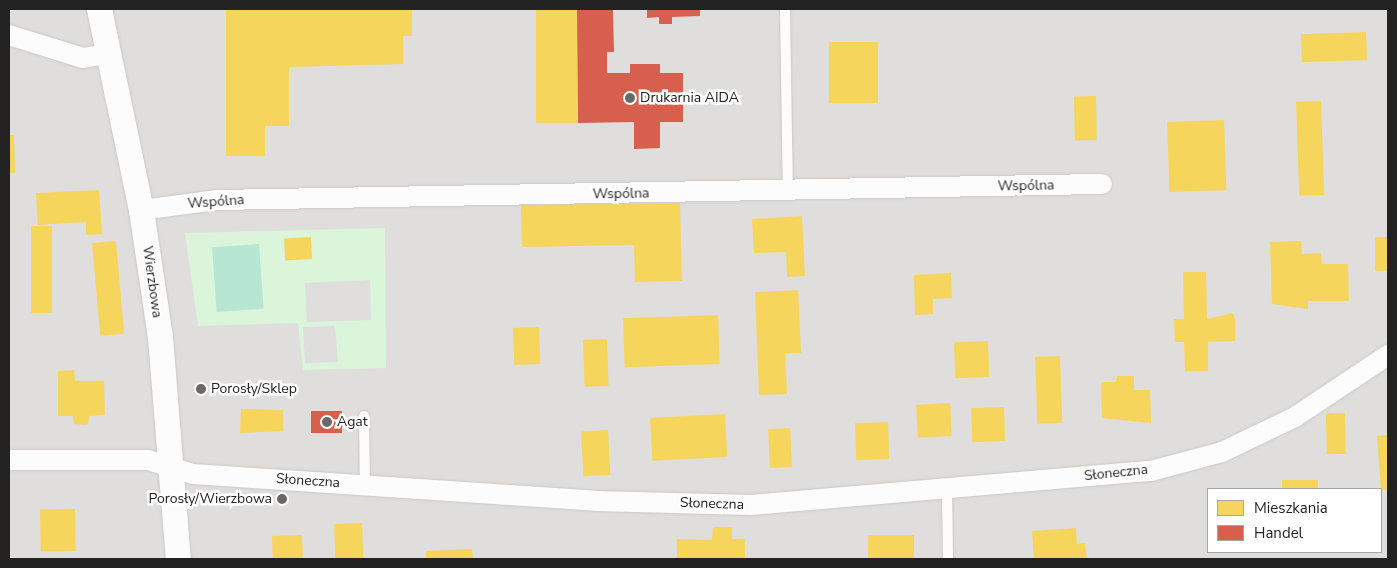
<!DOCTYPE html>
<meta charset="utf-8">
<style>
body{margin:0}
#map{position:relative;width:1397px;height:568px;overflow:hidden;background:#f0eeeb;font-family:"Nunito Sans",sans-serif}
div>[style]{position:absolute}
[style*='--x']{left:calc(var(--x)*1px);top:calc(var(--y)*1px);width:calc(var(--w)*1px);rotate:calc(var(--a)*1deg)}
.residential>*{inset:0;background:#dfdedc}
.park>*{inset:0;background:#daf5da}
.pitch>*{inset:0;background:#b7e6d2;transform-origin:0 0}
.homes>*{inset:0;background:#f6d55c;transform-origin:0 0}
.shops>*{inset:0;background:#d6604d;transform-origin:0 0}
.roads{filter:drop-shadow(0 0 1px #c9c8c7) drop-shadow(0 0 1px #c9c8c7)}
.service>*{height:10px;margin:-5px;padding:0 5px;transform-origin:5px;border-radius:5px;background:#fdfcfc}
.minor>*{height:20px;margin:-10px;padding:0 10px;transform-origin:10px;border-radius:10px;background:#fdfcfc}
.tertiary>*{height:25px;margin:-12.5px;padding:0 12.5px;transform-origin:12.5px;border-radius:12.5px;background:#fdfcfc}
.dots>*{width:14px;height:14px;translate:-50% -50%;box-sizing:border-box;border:2px solid #fff;border-radius:50%}
span{translate:-50% -50%;white-space:nowrap;text-align:center;line-height:1.15;-webkit-text-stroke:5px #fff;paint-order:stroke}
.poi-label{font-size:14px;color:#222}
.left{translate:0 -50%;text-align:left}
.right{translate:-100% -50%;text-align:right}
.street-label{font-size:14px;color:#222}
.frame{position:absolute;inset:0;border:10px solid #222;pointer-events:none}
.legend{position:absolute;left:1207px;top:488px;width:175px;height:65px;box-sizing:border-box;background:#fff;border:1px solid #a7a7a7;margin:0;padding:6px 9px;list-style:none;font-size:15px;color:#222}
.legend li{display:flex;align-items:center;gap:10px;height:25px}
.legend b{width:25px;border:1px solid #a7a7a7}
</style>
<div id="map">
<div class="residential">
<i style="clip-path:polygon(evenodd,9px 9px,1388px 9px,1388px 559px,9px 559px,9px 9px,1208px 489px,1381px 489px,1381px 552px,1208px 552px,1208px 489px)"></i>
</div>
<div class="park">
<i style="clip-path:polygon(evenodd,385px 228px,386px 368px,303px 370px,298px 323px,198px 326px,185px 233px,385px 228px,370px 280px,371px 320px,307px 322px,305px 283px,370px 280px,385px 228px,335px 326px,338px 362px,305px 363px,303px 327px,335px 326px)"></i>
</div>
<div class="pitch">
<i style="left:259px;top:244px;width:65px;height:47px;rotate:86deg"></i>
</div>
<div class="homes">
<i style="clip-path:polygon(226px 9px,412px 9px,412px 36px,403px 36px,403px 64px,289px 67px,289px 126px,265px 126px,265px 156px,226px 156px)"></i>
<i style="left:536px;top:9px;width:41px;height:114px"></i>
<i style="left:1366px;top:32px;width:28px;height:65px;rotate:88deg"></i>
<i style="left:829px;top:42px;width:49px;height:61px"></i>
<i style="left:1096px;top:96px;width:44px;height:22px;rotate:89deg"></i>
<i style="left:1321px;top:101px;width:94px;height:25px;rotate:88deg"></i>
<i style="left:1224px;top:120px;width:70px;height:57px;rotate:88deg"></i>
<i style="clip-path:polygon(9px 135px,14px 135px,15px 173px,9px 173px)"></i>
<i style="clip-path:polygon(99px 190px,102px 234px,86px 235px,86px 222px,38px 225px,36px 193px)"></i>
<i style="clip-path:polygon(680px 203px,682px 281px,635px 282px,634px 245px,522px 247px,521px 205px)"></i>
<i style="clip-path:polygon(802px 216px,805px 276px,787px 277px,786px 252px,754px 253px,752px 219px)"></i>
<i style="left:31px;top:226px;width:21px;height:87px"></i>
<i style="left:311px;top:237px;width:22px;height:27px;rotate:87deg"></i>
<i style="left:1388px;top:237px;width:34px;height:13px;rotate:90deg"></i>
<i style="left:116px;top:241px;width:93px;height:24px;rotate:85deg"></i>
<i style="clip-path:polygon(1301px 241px,1302px 254px,1321px 253px,1322px 264px,1348px 264px,1349px 301px,1308px 301px,1308px 309px,1272px 304px,1270px 242px)"></i>
<i style="clip-path:polygon(1183px 272px,1206px 272px,1207px 319px,1233px 313px,1235px 319px,1235px 341px,1208px 342px,1208px 371px,1185px 371px,1184px 342px,1175px 342px,1174px 319px,1184px 319px)"></i>
<i style="clip-path:polygon(951px 273px,952px 298px,933px 299px,933px 314px,915px 315px,914px 275px)"></i>
<i style="clip-path:polygon(798px 290px,801px 353px,785px 353px,787px 394px,759px 395px,755px 292px)"></i>
<i style="left:718px;top:315px;width:49px;height:95px;rotate:88deg"></i>
<i style="left:539px;top:327px;width:37px;height:26px;rotate:88deg"></i>
<i style="left:607px;top:339px;width:47px;height:24px;rotate:88deg"></i>
<i style="left:988px;top:341px;width:36px;height:34px;rotate:88deg"></i>
<i style="left:1060px;top:356px;width:67px;height:25px;rotate:88deg"></i>
<i style="clip-path:polygon(74px 370px,75px 381px,104px 381px,105px 415px,90px 416px,87px 425px,74px 424px,73px 416px,58px 416px,58px 371px)"></i>
<i style="clip-path:polygon(1117px 376px,1134px 376px,1134px 390px,1150px 390px,1151px 423px,1102px 418px,1101px 382px,1116px 382px)"></i>
<i style="left:950px;top:403px;width:33px;height:34px;rotate:87deg"></i>
<i style="left:1004px;top:407px;width:34px;height:33px;rotate:88deg"></i>
<i style="clip-path:polygon(241px 409px,283px 410px,283px 431px,240px 433px)"></i>
<i style="left:1345px;top:413px;width:41px;height:19px;rotate:89deg"></i>
<i style="left:725px;top:414px;width:43px;height:75px;rotate:87deg"></i>
<i style="left:888px;top:422px;width:37px;height:33px;rotate:88deg"></i>
<i style="left:790px;top:428px;width:39px;height:22px;rotate:87deg"></i>
<i style="left:608px;top:430px;width:45px;height:27px;rotate:87deg"></i>
<i style="clip-path:polygon(1388px 435px,1388px 490px,1381px 490px,1377px 436px)"></i>
<i style="left:1318px;top:480px;width:9px;height:36px;rotate:90deg"></i>
<i style="left:75px;top:509px;width:42px;height:35px;rotate:89deg"></i>
<i style="left:362px;top:523px;width:36px;height:28px;rotate:88deg"></i>
<i style="clip-path:polygon(713px 527px,732px 527px,732px 539px,745px 539px,745px 559px,677px 559px,677px 539px,712px 540px)"></i>
<i style="clip-path:polygon(1076px 528px,1077px 544px,1085px 543px,1087px 559px,1034px 559px,1032px 531px)"></i>
<i style="left:302px;top:535px;width:24px;height:30px;rotate:88deg"></i>
<i style="left:868px;top:535px;width:46px;height:24px"></i>
<i style="clip-path:polygon(472px 549px,473px 559px,426px 559px,426px 551px)"></i>
</div>
<div class="shops">
<i style="clip-path:polygon(577px 9px,613px 9px,614px 52px,607px 52px,607px 73px,630px 73px,630px 64px,660px 64px,660px 73px,683px 73px,683px 122px,660px 122px,660px 148px,634px 149px,634px 122px,578px 123px)"></i>
<i style="clip-path:polygon(647px 9px,700px 9px,700px 16px,672px 17px,672px 24px,659px 24px,659px 17px,647px 18px)"></i>
<i style="left:311px;top:411px;width:31px;height:22px"></i>
</div>
<div class="roads">
<div class="service">
<i style="--x:785;--y:9;--w:183;--a:89.1"></i>
<i style="--x:364;--y:416;--w:69;--a:89.2"></i>
<i style="--x:947;--y:489;--w:70;--a:89.2"></i>
</div>
<div class="minor">
<i style="--x:9;--y:35;--w:77;--a:17.3"></i>
<i style="--x:83;--y:58;--w:27;--a:-10"></i>
<i style="--x:141;--y:210;--w:77;--a:-7.5"></i>
<i style="--x:217;--y:200;--w:885;--a:-1.04"></i>
<i style="--x:9;--y:460;--w:139;--a:0"></i>
<i style="--x:148;--y:460;--w:47;--a:17.3"></i>
<i style="--x:193;--y:474;--w:404;--a:3.8"></i>
<i style="--x:596;--y:501;--w:155;--a:1.5"></i>
<i style="--x:751;--y:505;--w:401;--a:-4.9"></i>
<i style="--x:1151;--y:471;--w:73;--a:-15"></i>
<i style="--x:1222;--y:452;--w:81;--a:-25.6"></i>
<i style="--x:1295;--y:417;--w:112;--a:-33.7"></i>
</div>
<div class="tertiary">
<i style="--x:99;--y:9;--w:205;--a:78.2"></i>
<i style="--x:141;--y:210;--w:128;--a:81.5"></i>
<i style="--x:160;--y:337;--w:223;--a:85.4"></i>
</div>
</div>
<div class="dots">
<i style="left:630px;top:98px;background:#6a6968"></i>
<i style="left:201px;top:389px;background:#6a6968"></i>
<i style="left:327px;top:422px;background:#6a6968"></i>
<i style="left:282px;top:499px;background:#6a6968"></i>
</div>
<div class="poi-label">
<span class="left" style="left:640px;top:98px">Drukarnia AIDA</span>
<span class="left" style="left:211px;top:389px">Porosły/Sklep</span>
<span class="left" style="left:337px;top:422px">Agat</span>
<span class="right" style="left:272px;top:499px">Porosły/Wierzbowa</span>
</div>
<div class="street-label">
<span style="left:1026px;top:186px;rotate:-1deg">Wspólna</span>
<span style="left:621px;top:194px;rotate:-1deg">Wspólna</span>
<span style="left:216px;top:202px;rotate:-4deg">Wspólna</span>
<span style="left:152px;top:282px;rotate:82deg">Wierzbowa</span>
<span style="left:1116px;top:473px;rotate:-6deg">Słoneczna</span>
<span style="left:308px;top:481px;rotate:4deg">Słoneczna</span>
<span style="left:712px;top:504px;rotate:2deg">Słoneczna</span>
</div>
<div class="frame"></div>
<ul class="legend">
<li><b style="height:14px;background:#f6d55c"></b>Mieszkania</li>
<li><b style="height:14px;background:#d6604d"></b>Handel</li>
</ul>
</div>
